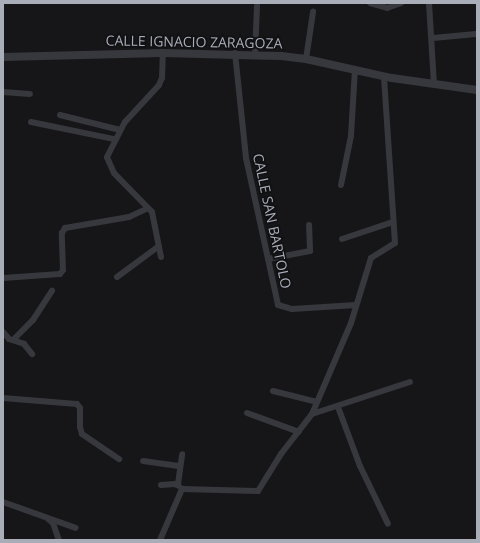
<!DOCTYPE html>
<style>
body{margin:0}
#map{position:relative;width:480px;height:543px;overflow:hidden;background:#161618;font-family:"Open Sans",sans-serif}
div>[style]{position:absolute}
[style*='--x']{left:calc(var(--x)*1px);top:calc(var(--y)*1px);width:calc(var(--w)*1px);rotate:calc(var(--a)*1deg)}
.minor>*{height:6px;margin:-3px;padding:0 3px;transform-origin:3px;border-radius:3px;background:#37383d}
.tertiary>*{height:8px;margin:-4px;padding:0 4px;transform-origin:4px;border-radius:4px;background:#37383d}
span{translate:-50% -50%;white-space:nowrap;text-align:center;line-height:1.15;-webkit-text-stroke:3.5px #111113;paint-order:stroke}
.street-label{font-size:14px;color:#a8adb8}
.frame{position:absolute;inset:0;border:4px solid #a8adb8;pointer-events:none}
</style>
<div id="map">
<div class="minor">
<i style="--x:370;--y:3;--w:18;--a:16"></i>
<i style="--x:387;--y:8;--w:15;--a:-20"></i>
<i style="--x:429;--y:3;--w:81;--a:86.5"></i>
<i style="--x:433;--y:38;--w:43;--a:-5.3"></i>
<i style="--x:235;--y:53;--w:106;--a:84"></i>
<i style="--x:246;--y:158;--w:150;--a:77.7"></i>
<i style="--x:278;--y:305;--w:15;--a:16"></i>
<i style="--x:292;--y:309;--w:64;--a:-3.6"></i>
<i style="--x:255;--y:54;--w:48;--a:-87.6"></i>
<i style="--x:306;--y:59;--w:48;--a:-81.5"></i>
<i style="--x:3;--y:92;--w:27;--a:4"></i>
<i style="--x:60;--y:115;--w:62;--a:14"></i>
<i style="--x:31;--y:122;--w:85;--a:11.6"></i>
<i style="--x:341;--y:185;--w:50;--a:-78.5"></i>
<i style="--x:351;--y:136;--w:67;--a:-86.6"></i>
<i style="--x:342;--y:239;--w:54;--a:-18.4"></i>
<i style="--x:161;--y:257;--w:46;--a:-101.3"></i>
<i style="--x:152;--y:212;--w:54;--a:-134.3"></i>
<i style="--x:114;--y:173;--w:17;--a:-114"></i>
<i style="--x:107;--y:157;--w:39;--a:-63"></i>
<i style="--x:125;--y:122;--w:50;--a:-47.4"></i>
<i style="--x:159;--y:85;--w:8;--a:-67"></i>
<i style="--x:162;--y:78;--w:25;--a:-88"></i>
<i style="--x:268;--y:259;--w:43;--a:-10.8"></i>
<i style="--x:310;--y:251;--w:26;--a:-92"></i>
<i style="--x:117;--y:277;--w:52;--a:-36.4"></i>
<i style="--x:3;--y:278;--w:57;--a:-4"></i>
<i style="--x:60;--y:274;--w:5;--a:-53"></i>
<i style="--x:63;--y:270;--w:37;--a:-92"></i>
<i style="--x:62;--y:233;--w:6;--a:-59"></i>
<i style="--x:65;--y:228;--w:65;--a:-9.8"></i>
<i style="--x:129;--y:217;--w:21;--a:-25"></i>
<i style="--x:3;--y:332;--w:9;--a:49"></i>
<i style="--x:9;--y:339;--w:16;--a:18"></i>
<i style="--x:24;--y:344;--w:13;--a:51"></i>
<i style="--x:13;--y:340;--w:28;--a:-45"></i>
<i style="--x:33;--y:320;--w:35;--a:-57"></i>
<i style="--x:273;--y:391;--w:45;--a:14"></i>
<i style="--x:3;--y:398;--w:74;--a:4.6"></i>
<i style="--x:77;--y:404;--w:5;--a:53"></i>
<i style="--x:80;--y:408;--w:19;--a:90"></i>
<i style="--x:80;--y:427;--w:7;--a:74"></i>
<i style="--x:82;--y:434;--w:45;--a:34"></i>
<i style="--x:338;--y:407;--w:63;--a:69.6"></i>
<i style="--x:360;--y:466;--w:64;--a:64.2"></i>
<i style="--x:247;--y:413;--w:55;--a:20.1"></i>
<i style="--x:312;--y:414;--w:103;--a:-18.1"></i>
<i style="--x:143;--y:461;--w:36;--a:8"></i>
<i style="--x:178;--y:484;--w:30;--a:-82"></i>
<i style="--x:161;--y:485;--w:14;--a:-4"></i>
<i style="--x:175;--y:484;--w:4;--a:27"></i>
<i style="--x:182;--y:489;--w:76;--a:1.5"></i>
<i style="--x:258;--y:491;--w:44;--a:-58.1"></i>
<i style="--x:281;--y:454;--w:51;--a:-52.2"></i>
<i style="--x:312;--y:414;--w:99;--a:-66.8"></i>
<i style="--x:351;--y:323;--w:68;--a:-72.9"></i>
<i style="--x:371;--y:258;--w:28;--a:-32"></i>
<i style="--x:395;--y:243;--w:167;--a:-93.8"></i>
<i style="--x:3;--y:502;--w:77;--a:19.6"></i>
<i style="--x:48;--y:519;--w:6;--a:39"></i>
<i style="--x:53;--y:523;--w:18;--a:71"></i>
<i style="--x:160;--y:540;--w:56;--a:-66.7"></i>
</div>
<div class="tertiary">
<i style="--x:3;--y:57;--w:160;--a:-1.4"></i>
<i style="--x:163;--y:53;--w:118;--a:1.5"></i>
<i style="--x:281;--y:56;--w:25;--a:7"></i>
<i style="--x:306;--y:59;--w:88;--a:12.5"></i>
<i style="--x:392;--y:78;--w:86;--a:8"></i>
</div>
<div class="street-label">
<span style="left:194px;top:42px;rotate:1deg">CALLE IGNACIO ZARAGOZA</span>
<span style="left:272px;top:221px;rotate:78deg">CALLE SAN BARTOLO</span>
</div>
<div class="frame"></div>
</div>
